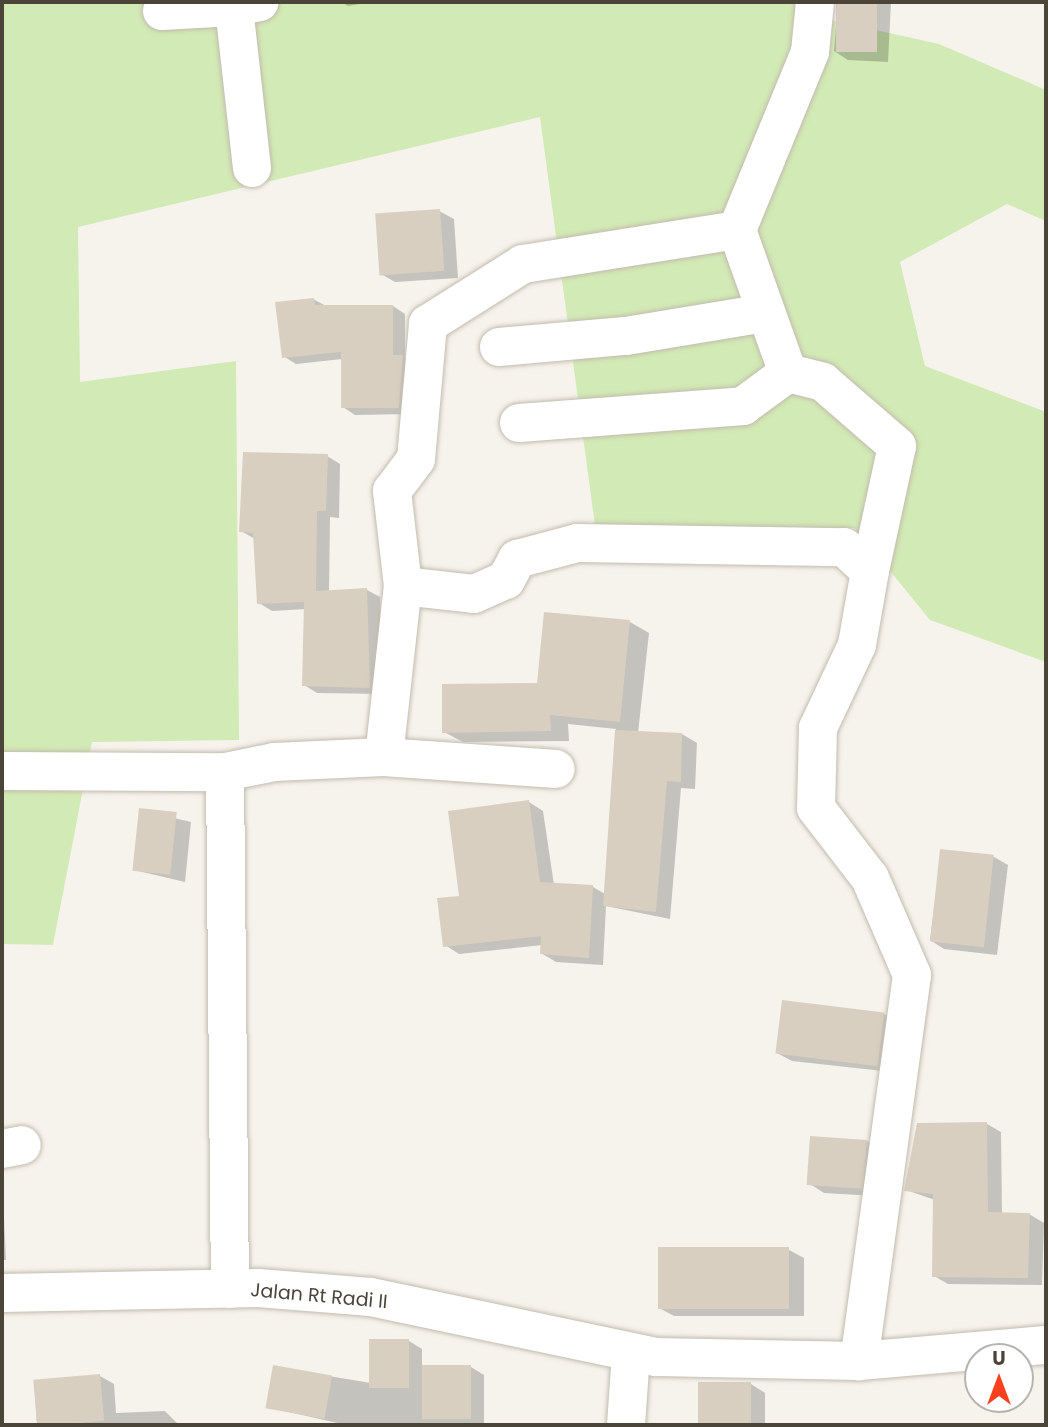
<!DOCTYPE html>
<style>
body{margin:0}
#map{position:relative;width:1048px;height:1427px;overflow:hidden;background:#f6f3ec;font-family:Poppins,sans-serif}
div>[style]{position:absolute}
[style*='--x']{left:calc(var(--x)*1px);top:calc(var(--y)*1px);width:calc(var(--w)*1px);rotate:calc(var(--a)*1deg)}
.green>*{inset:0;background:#d2eab5}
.shadow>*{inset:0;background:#0003;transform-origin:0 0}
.building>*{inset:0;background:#d8cfc1;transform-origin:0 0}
.roads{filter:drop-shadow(0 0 2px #c2bbae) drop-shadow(0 0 2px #c2bbae)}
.minor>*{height:38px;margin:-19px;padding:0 19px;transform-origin:19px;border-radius:19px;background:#fff}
span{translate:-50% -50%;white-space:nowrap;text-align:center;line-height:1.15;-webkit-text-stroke:5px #fff;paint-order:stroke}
.street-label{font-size:19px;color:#4b4439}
.frame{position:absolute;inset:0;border:4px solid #4b4439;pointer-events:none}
.north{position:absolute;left:964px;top:1343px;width:70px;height:70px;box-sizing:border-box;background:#fff;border:2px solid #b7b4b0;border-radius:50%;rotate:0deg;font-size:19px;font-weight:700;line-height:28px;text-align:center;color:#4b4439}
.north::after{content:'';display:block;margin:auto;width:24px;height:32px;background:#fc3f1d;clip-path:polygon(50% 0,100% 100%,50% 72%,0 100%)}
</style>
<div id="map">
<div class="green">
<i style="clip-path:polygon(2px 2px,793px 2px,799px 13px,939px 44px,1046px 90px,1046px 221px,1007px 204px,900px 262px,925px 366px,1046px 412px,1046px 662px,930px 620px,855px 528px,596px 533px,540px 117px,78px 227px,80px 382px,236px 361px,239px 740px,92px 742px,53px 945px,2px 944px)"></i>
</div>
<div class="shadow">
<i style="clip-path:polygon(341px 2px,371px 2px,348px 6px)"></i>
<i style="clip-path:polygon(838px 2px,891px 2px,888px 62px,848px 60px,834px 51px)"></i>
<i style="clip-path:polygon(439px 211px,454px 219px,458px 278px,395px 282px,381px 274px)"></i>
<i style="clip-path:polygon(313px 299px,326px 306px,393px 306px,405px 314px,405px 358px,415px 364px,411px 414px,355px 415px,343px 407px,342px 359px,296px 364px,283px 356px)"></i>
<i style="clip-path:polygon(327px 456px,340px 464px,339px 518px,330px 517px,329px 592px,367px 590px,380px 597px,383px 694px,317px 693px,304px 685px,306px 609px,272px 611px,259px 603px,255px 539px,241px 531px)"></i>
<i style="clip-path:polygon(630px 622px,649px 633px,638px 733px,682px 734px,697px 743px,695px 789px,681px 788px,670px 919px,606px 906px,603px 965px,556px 962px,541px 953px,542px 945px,459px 954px,445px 945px,461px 898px,529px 802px,543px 811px,554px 885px,593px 887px,605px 894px,616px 729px,568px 724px,569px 741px,463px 742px,444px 732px,539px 685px)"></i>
<i style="clip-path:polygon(140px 810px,191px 822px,185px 882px,134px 870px)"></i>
<i style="clip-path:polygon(941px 851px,994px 857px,1008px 865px,997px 955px,944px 949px,930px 940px)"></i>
<i style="clip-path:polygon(884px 1014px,898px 1022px,892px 1072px,792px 1061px,777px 1053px)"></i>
<i style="clip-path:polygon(987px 1124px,1001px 1132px,1002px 1214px,1029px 1214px,1044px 1223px,1042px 1285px,948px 1284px,934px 1276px,935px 1200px,906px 1190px)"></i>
<i style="clip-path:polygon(867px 1141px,881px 1150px,875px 1196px,824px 1193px,810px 1184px)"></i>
<i style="clip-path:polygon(2px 1217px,4px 1218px,6px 1260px,2px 1260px)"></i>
<i style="clip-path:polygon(660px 1248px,789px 1250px,804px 1258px,804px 1316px,674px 1316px,659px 1308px)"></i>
<i style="clip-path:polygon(409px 1341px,422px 1349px,422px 1367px,471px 1367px,484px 1375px,484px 1425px,346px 1425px,267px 1407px,274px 1367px,371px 1383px)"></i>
<i style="clip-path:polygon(100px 1376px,114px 1384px,116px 1413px,165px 1411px,179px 1425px,37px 1425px,34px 1381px)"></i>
<i style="clip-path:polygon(700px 1384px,751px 1384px,765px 1393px,765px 1425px,700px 1425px)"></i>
<i style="left:926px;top:1423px;width:54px;height:2px"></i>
</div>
<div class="building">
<i style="left:836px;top:2px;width:41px;height:50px"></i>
<i style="left:440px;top:209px;width:62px;height:65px;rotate:86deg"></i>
<i style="clip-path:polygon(314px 298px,315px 305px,393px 305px,393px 355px,403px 355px,399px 408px,341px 408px,341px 352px,282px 358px,275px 302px)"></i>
<i style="clip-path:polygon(243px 452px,328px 454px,326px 511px,317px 511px,316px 591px,367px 588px,370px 688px,302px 686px,304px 602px,257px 604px,253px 533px,239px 532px)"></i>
<i style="clip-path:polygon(544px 612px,630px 620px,620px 722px,550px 715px,551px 731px,442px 733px,442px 684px,537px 683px)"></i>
<i style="clip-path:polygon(615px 730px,682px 733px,681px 782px,667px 781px,656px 912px,603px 906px)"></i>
<i style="clip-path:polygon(529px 800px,540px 882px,593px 885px,589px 958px,540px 954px,541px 936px,443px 947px,437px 898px,459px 896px,448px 811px)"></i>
<i style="left:139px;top:808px;width:38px;height:63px;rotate:6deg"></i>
<i style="left:940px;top:849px;width:54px;height:93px;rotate:6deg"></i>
<i style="left:782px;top:1000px;width:103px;height:54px;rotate:7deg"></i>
<i style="clip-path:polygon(987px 1122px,988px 1212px,1030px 1213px,1028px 1278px,932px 1277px,933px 1194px,904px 1191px,917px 1123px)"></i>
<i style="left:810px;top:1136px;width:57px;height:49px;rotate:4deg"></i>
<i style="left:658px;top:1247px;width:131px;height:62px"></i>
<i style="left:369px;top:1339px;width:40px;height:49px"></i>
<i style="left:273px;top:1365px;width:60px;height:44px;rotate:10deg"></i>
<i style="left:422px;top:1365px;width:49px;height:54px"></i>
<i style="left:100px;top:1374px;width:47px;height:67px;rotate:85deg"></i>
<i style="left:698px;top:1382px;width:53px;height:43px"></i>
</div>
<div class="roads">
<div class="minor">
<i style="--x:162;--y:11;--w:72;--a:-3.2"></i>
<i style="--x:252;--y:168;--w:162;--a:-96.4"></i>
<i style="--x:234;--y:7;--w:26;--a:-11"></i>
<i style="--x:737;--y:230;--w:152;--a:70.4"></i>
<i style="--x:788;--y:373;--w:36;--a:14"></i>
<i style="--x:823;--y:382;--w:98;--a:40.9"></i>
<i style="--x:897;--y:446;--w:128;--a:102.2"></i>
<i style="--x:499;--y:347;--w:127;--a:-5"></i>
<i style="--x:626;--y:336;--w:141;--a:-9.4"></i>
<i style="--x:519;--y:423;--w:225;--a:-4.3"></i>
<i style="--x:743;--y:406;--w:56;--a:-36.3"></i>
<i style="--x:403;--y:586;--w:71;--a:6.4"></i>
<i style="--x:474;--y:594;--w:35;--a:-24"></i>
<i style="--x:506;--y:580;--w:24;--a:-62"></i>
<i style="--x:517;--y:559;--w:62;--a:-14.9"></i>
<i style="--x:577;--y:543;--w:267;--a:0.9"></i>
<i style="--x:844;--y:547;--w:35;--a:43"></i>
<i style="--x:870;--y:571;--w:75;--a:100"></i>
<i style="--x:857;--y:645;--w:92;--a:115.2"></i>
<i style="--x:818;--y:728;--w:80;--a:91.4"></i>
<i style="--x:816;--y:808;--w:88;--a:52.4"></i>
<i style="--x:870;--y:878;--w:106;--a:66.6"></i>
<i style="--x:912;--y:975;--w:390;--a:97.8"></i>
<i style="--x:384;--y:757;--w:172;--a:4"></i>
<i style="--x:2;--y:771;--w:223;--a:0.3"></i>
<i style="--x:225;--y:772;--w:50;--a:-11.5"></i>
<i style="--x:274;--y:762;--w:110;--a:-2.6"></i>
<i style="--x:384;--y:757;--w:172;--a:-83.7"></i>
<i style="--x:403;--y:586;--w:96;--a:-96.6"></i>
<i style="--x:392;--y:491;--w:40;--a:-53"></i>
<i style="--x:416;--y:459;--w:136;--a:-84.9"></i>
<i style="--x:428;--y:324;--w:112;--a:-32.3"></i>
<i style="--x:523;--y:264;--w:217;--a:-9"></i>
<i style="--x:737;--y:230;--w:192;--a:-67.7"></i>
<i style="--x:810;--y:52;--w:50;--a:-84.3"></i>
<i style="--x:225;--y:772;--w:517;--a:89.45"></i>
<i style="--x:2;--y:1149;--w:20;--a:-11"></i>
<i style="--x:2;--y:1293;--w:256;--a:-1.1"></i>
<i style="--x:258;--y:1288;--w:113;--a:4.6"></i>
<i style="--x:371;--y:1297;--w:291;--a:11.9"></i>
<i style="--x:656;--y:1357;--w:203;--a:1.1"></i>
<i style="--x:859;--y:1361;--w:188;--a:-4.9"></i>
<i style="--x:626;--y:1425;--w:72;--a:-86"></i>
</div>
</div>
<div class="street-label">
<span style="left:319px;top:1296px;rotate:5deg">Jalan Rt Radi II</span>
</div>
<div class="frame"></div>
<div class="north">U</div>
</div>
